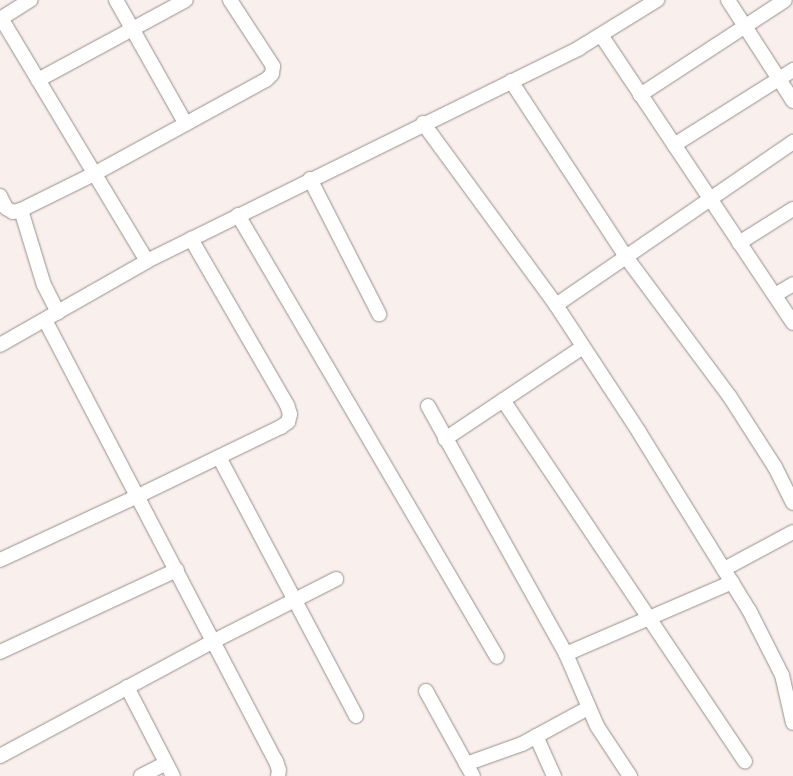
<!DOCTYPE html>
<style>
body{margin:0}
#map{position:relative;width:793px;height:776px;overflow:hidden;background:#f9f0ed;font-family:"Source Sans 3",sans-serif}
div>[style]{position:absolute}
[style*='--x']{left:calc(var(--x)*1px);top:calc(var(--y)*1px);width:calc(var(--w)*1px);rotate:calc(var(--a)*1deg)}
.roads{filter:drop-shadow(0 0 1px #978f8c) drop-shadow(0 0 1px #978f8c)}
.minor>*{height:14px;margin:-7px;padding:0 7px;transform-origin:7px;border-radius:7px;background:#fff}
span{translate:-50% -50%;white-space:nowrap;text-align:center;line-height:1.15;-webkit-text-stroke:5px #fff;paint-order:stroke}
</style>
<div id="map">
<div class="roads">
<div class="minor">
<i style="--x:116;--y:0;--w:142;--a:60.6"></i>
<i style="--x:728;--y:0;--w:120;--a:57.2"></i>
<i style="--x:1;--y:18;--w:283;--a:59"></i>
<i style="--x:0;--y:19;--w:36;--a:-32"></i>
<i style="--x:601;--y:35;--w:346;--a:56.3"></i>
<i style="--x:38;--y:80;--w:168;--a:-28.4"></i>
<i style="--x:511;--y:81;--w:210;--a:56.8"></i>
<i style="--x:626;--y:257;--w:174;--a:53.4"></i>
<i style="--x:730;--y:397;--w:83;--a:57.3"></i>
<i style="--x:775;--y:467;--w:40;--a:63.4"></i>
<i style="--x:640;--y:95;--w:173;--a:-33.2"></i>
<i style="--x:423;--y:123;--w:225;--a:53.8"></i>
<i style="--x:556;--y:305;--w:152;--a:56.8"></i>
<i style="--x:639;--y:432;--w:209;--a:58.3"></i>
<i style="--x:749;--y:610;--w:73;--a:63.1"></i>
<i style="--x:782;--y:675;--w:49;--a:77.1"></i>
<i style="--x:674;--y:145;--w:141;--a:-32.2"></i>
<i style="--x:310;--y:179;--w:152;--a:62.9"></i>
<i style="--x:0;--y:196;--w:13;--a:63"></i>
<i style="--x:6;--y:208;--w:8;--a:30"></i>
<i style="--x:13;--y:212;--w:8;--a:-14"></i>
<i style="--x:21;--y:210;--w:81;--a:-26.3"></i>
<i style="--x:94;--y:174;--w:196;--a:-28.7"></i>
<i style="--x:266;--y:80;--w:8;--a:-45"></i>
<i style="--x:272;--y:74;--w:8;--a:-83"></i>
<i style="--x:273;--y:66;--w:79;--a:-123.1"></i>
<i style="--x:21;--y:210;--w:78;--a:73"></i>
<i style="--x:44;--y:285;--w:31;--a:63"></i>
<i style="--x:238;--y:215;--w:512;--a:59.63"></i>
<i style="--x:739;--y:243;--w:64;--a:-32.2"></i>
<i style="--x:775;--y:295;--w:21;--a:-31"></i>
<i style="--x:556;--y:305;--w:288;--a:-34.5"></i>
<i style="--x:45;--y:320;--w:498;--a:62.4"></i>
<i style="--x:276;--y:761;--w:9;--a:72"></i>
<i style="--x:279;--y:770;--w:6;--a:99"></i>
<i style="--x:0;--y:345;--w:169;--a:-29.7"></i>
<i style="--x:147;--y:261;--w:482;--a:-26.2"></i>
<i style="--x:579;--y:48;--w:92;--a:-31.6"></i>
<i style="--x:503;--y:400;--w:435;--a:56.2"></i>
<i style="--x:428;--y:406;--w:284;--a:60.9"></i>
<i style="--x:566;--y:654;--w:78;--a:66.7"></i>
<i style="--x:597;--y:726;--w:60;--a:56.6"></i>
<i style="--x:445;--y:439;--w:166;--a:-33.7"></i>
<i style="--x:219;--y:457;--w:293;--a:62.1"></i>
<i style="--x:0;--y:560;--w:152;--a:-24.9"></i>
<i style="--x:138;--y:496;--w:159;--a:-25.8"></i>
<i style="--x:281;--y:427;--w:9;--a:-36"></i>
<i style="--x:288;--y:422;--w:8;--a:-76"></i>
<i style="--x:290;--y:414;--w:9;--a:-108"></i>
<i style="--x:287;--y:405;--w:192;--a:-120"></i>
<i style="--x:724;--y:569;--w:78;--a:-28.2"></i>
<i style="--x:0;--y:652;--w:195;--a:-24.9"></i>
<i style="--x:566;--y:654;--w:181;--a:-23.4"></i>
<i style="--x:127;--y:687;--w:100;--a:62.7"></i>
<i style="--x:426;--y:691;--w:97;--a:61.1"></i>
<i style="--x:536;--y:736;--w:44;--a:65.8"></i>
<i style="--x:0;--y:756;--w:243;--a:-28.3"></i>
<i style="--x:214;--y:641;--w:137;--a:-26.9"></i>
<i style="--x:466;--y:764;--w:59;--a:-19.7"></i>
<i style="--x:522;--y:744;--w:75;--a:-28.6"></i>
<i style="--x:141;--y:776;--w:28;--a:-27"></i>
</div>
</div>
</div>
